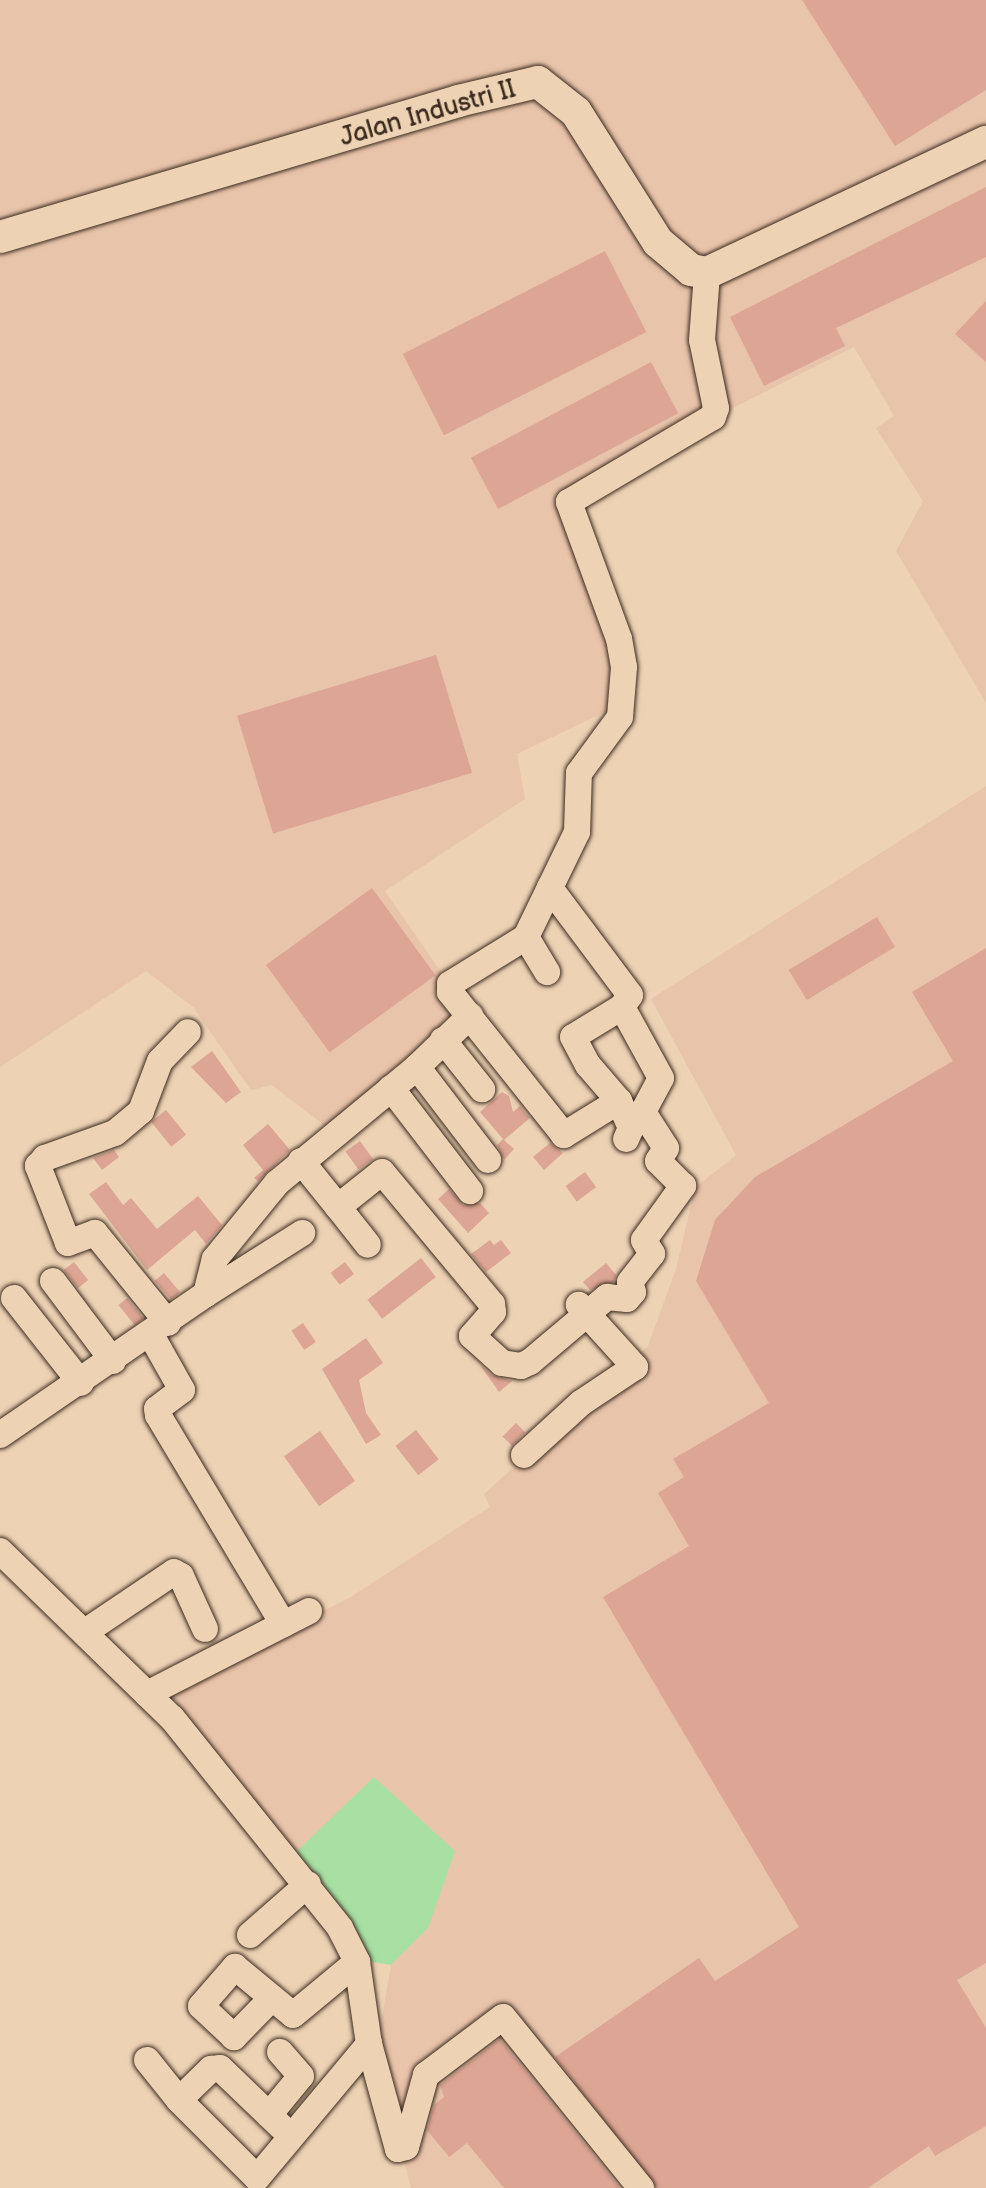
<!DOCTYPE html>
<style>
body{margin:0}
#map{position:relative;width:986px;height:2188px;overflow:hidden;background:#edd2b4;font-family:"Balsamiq Sans",sans-serif}
div>[style]{position:absolute}
[style*='--x']{left:calc(var(--x)*1px);top:calc(var(--y)*1px);width:calc(var(--w)*1px);rotate:calc(var(--a)*1deg)}
.built>*{inset:0;background:#e8c4aa}
.green>*{inset:0;background:#a8e0a4}
.building>*{inset:0;background:#dca594;transform-origin:0 0}
.roads{filter:drop-shadow(0 0 2px #3b2a1e) drop-shadow(0 0 2px #3b2a1e)}
.minor>*{height:26px;margin:-13px;padding:0 13px;transform-origin:13px;border-radius:13px;background:#edd2b4}
.major>*{height:32px;margin:-16px;padding:0 16px;transform-origin:16px;border-radius:16px;background:#edd2b4}
span{translate:-50% -50%;white-space:nowrap;text-align:center;line-height:1.15;-webkit-text-stroke:7px #edd2b4;paint-order:stroke}
.street-label{font-size:26px;color:#3b2a1e}
</style>
<div id="map">
<div class="built">
<i style="clip-path:polygon(0 0,986px 0,986px 703px,896px 551px,923px 501px,876px 428px,894px 416px,854px 347px,560px 495px,613px 640px,613px 708px,517px 754px,525px 799px,385px 891px,441px 972px,445px 994px,463px 1014px,329px 1129px,272px 1085px,251px 1090px,193px 1007px,146px 971px,0 1067px)"></i>
<i style="clip-path:polygon(986px 786px,986px 2188px,411px 2188px,376px 2052px,391px 1965px,428px 1928px,295px 1853px,168px 1691px,349px 1598px,490px 1507px,484px 1494px,648px 1346px,676px 1269px,695px 1188px,736px 1155px,651px 999px)"></i>
</div>
<div class="green">
<i style="clip-path:polygon(374px 1777px,455px 1851px,428px 1928px,391px 1965px,361px 1960px,295px 1853px)"></i>
</div>
<div class="building">
<i style="clip-path:polygon(802px 0,986px 0,986px 90px,895px 146px)"></i>
<i style="clip-path:polygon(986px 187px,986px 257px,836px 328px,845px 346px,764px 386px,730px 317px)"></i>
<i style="left:605px;top:251px;width:91px;height:227px;rotate:63deg"></i>
<i style="clip-path:polygon(986px 301px,986px 362px,955px 334px)"></i>
<i style="left:651px;top:362px;width:58px;height:204px;rotate:62deg"></i>
<i style="left:436px;top:655px;width:123px;height:208px;rotate:73deg"></i>
<i style="left:372px;top:888px;width:108px;height:131px;rotate:54deg"></i>
<i style="left:877px;top:917px;width:35px;height:103px;rotate:59deg"></i>
<i style="clip-path:polygon(986px 948px,986px 1963px,957px 1980px,986px 2028px,986px 2126px,935px 2156px,929px 2146px,868px 2188px,657px 2188px,555px 2057px,699px 1958px,715px 1981px,799px 1927px,603px 1597px,689px 1546px,658px 1493px,684px 1477px,673px 1459px,769px 1403px,696px 1281px,715px 1220px,755px 1177px,953px 1061px,912px 992px)"></i>
<i style="clip-path:polygon(212px 1051px,241px 1092px,226px 1103px,191px 1067px)"></i>
<i style="clip-path:polygon(502px 1092px,509px 1096px,513px 1112px,520px 1106px,530px 1118px,504px 1140px,514px 1149px,504px 1160px,497px 1145px,503px 1139px,480px 1112px)"></i>
<i style="left:166px;top:1110px;width:32px;height:19px;rotate:51deg"></i>
<i style="clip-path:polygon(268px 1124px,290px 1150px,258px 1181px,254px 1178px,263px 1170px,243px 1145px)"></i>
<i style="left:360px;top:1141px;width:22px;height:18px;rotate:54deg"></i>
<i style="clip-path:polygon(550px 1143px,563px 1153px,544px 1170px,533px 1157px)"></i>
<i style="clip-path:polygon(114px 1150px,119px 1157px,102px 1170px,93px 1158px)"></i>
<i style="left:585px;top:1172px;width:19px;height:24px;rotate:54deg"></i>
<i style="clip-path:polygon(106px 1182px,123px 1205px,131px 1198px,157px 1229px,198px 1196px,222px 1225px,206px 1244px,195px 1230px,147px 1270px,89px 1194px)"></i>
<i style="clip-path:polygon(449px 1189px,463px 1205px,480px 1203px,489px 1213px,468px 1233px,438px 1199px)"></i>
<i style="clip-path:polygon(490px 1240px,494px 1245px,501px 1240px,511px 1253px,486px 1272px,471px 1254px)"></i>
<i style="left:421px;top:1258px;width:24px;height:68px;rotate:52deg"></i>
<i style="left:74px;top:1262px;width:23px;height:13px;rotate:52deg"></i>
<i style="left:345px;top:1262px;width:15px;height:18px;rotate:53deg"></i>
<i style="clip-path:polygon(606px 1263px,616px 1275px,614px 1282px,590px 1290px,583px 1282px)"></i>
<i style="left:164px;top:1273px;width:25px;height:12px;rotate:50deg"></i>
<i style="left:127px;top:1298px;width:26px;height:11px;rotate:51deg"></i>
<i style="left:303px;top:1323px;width:23px;height:14px;rotate:56deg"></i>
<i style="clip-path:polygon(366px 1338px,383px 1363px,359px 1380px,366px 1413px,381px 1435px,366px 1444px,322px 1369px)"></i>
<i style="clip-path:polygon(480px 1365px,492px 1375px,512px 1381px,499px 1392px)"></i>
<i style="left:516px;top:1423px;width:13px;height:19px;rotate:45deg"></i>
<i style="left:416px;top:1430px;width:37px;height:26px;rotate:52deg"></i>
<i style="left:320px;top:1431px;width:61px;height:44px;rotate:55deg"></i>
<i style="clip-path:polygon(500px 2039px,620px 2188px,504px 2188px,467px 2143px,449px 2157px,427px 2130px,434px 2105px,444px 2097px,440px 2085px)"></i>
</div>
<div class="roads">
<div class="minor">
<i style="--x:526;--y:937;--w:41;--a:59"></i>
<i style="--x:622;--y:1007;--w:57;--a:148.5"></i>
<i style="--x:573;--y:1037;--w:32;--a:62"></i>
<i style="--x:588;--y:1065;--w:48;--a:49.3"></i>
<i style="--x:619;--y:1101;--w:30;--a:66"></i>
<i style="--x:631;--y:1128;--w:12;--a:114"></i>
<i style="--x:443;--y:1040;--w:63;--a:51.5"></i>
<i style="--x:417;--y:1067;--w:117;--a:52.6"></i>
<i style="--x:391;--y:1088;--w:130;--a:52.5"></i>
<i style="--x:619;--y:1101;--w:65;--a:148.3"></i>
<i style="--x:564;--y:1135;--w:183;--a:-128.6"></i>
<i style="--x:450;--y:992;--w:8;--a:-90"></i>
<i style="--x:450;--y:984;--w:89;--a:-31.7"></i>
<i style="--x:526;--y:937;--w:117;--a:-64.1"></i>
<i style="--x:577;--y:832;--w:59;--a:-88.1"></i>
<i style="--x:579;--y:773;--w:69;--a:-53.8"></i>
<i style="--x:620;--y:717;--w:50;--a:-85.4"></i>
<i style="--x:624;--y:667;--w:28;--a:-100"></i>
<i style="--x:619;--y:639;--w:146;--a:-110.1"></i>
<i style="--x:569;--y:502;--w:167;--a:-30.6"></i>
<i style="--x:713;--y:417;--w:9;--a:-72"></i>
<i style="--x:716;--y:408;--w:69;--a:-101.6"></i>
<i style="--x:702;--y:340;--w:67;--a:-85.7"></i>
<i style="--x:301;--y:1161;--w:59;--a:51.2"></i>
<i style="--x:338;--y:1207;--w:56;--a:-38.5"></i>
<i style="--x:382;--y:1172;--w:172;--a:50.2"></i>
<i style="--x:492;--y:1304;--w:8;--a:83"></i>
<i style="--x:493;--y:1312;--w:32;--a:131"></i>
<i style="--x:472;--y:1336;--w:40;--a:42"></i>
<i style="--x:502;--y:1363;--w:19;--a:9"></i>
<i style="--x:521;--y:1366;--w:10;--a:-24"></i>
<i style="--x:530;--y:1362;--w:101;--a:-40.2"></i>
<i style="--x:607;--y:1297;--w:20;--a:6"></i>
<i style="--x:627;--y:1299;--w:9;--a:-49"></i>
<i style="--x:633;--y:1292;--w:10;--a:-107"></i>
<i style="--x:630;--y:1282;--w:36;--a:-52"></i>
<i style="--x:652;--y:1254;--w:16;--a:-120"></i>
<i style="--x:644;--y:1240;--w:67;--a:-54.2"></i>
<i style="--x:683;--y:1186;--w:35;--a:-135"></i>
<i style="--x:658;--y:1161;--w:15;--a:-58"></i>
<i style="--x:666;--y:1148;--w:43;--a:-122.6"></i>
<i style="--x:643;--y:1112;--w:38;--a:-62"></i>
<i style="--x:661;--y:1078;--w:81;--a:-118.8"></i>
<i style="--x:622;--y:1007;--w:14;--a:-56"></i>
<i style="--x:630;--y:995;--w:134;--a:-126.8"></i>
<i style="--x:338;--y:1207;--w:48;--a:51.7"></i>
<i style="--x:53;--y:1281;--w:100;--a:53.1"></i>
<i style="--x:206;--y:1294;--w:114;--a:-32.4"></i>
<i style="--x:14;--y:1298;--w:108;--a:51.8"></i>
<i style="--x:168;--y:1323;--w:116;--a:-129"></i>
<i style="--x:95;--y:1233;--w:29;--a:160"></i>
<i style="--x:68;--y:1243;--w:83;--a:-111.3"></i>
<i style="--x:38;--y:1166;--w:11;--a:-49"></i>
<i style="--x:45;--y:1158;--w:74;--a:-19.7"></i>
<i style="--x:115;--y:1133;--w:34;--a:-40"></i>
<i style="--x:141;--y:1111;--w:53;--a:-69.2"></i>
<i style="--x:160;--y:1061;--w:40;--a:-46"></i>
<i style="--x:151;--y:1335;--w:63;--a:60.6"></i>
<i style="--x:182;--y:1390;--w:31;--a:143"></i>
<i style="--x:157;--y:1409;--w:6;--a:81"></i>
<i style="--x:158;--y:1415;--w:244;--a:59.1"></i>
<i style="--x:0;--y:1435;--w:250;--a:-34.4"></i>
<i style="--x:206;--y:1294;--w:36;--a:-76"></i>
<i style="--x:215;--y:1259;--w:98;--a:-50.8"></i>
<i style="--x:277;--y:1183;--w:182;--a:-39.6"></i>
<i style="--x:417;--y:1067;--w:74;--a:-43.9"></i>
<i style="--x:524;--y:1455;--w:77;--a:-42.4"></i>
<i style="--x:581;--y:1403;--w:65;--a:-33.7"></i>
<i style="--x:635;--y:1367;--w:84;--a:-132.1"></i>
<i style="--x:0;--y:1551;--w:240;--a:44.2"></i>
<i style="--x:172;--y:1718;--w:269;--a:51.3"></i>
<i style="--x:340;--y:1928;--w:38;--a:63"></i>
<i style="--x:357;--y:1962;--w:83;--a:81.7"></i>
<i style="--x:369;--y:2044;--w:109;--a:74.6"></i>
<i style="--x:398;--y:2149;--w:8;--a:-14"></i>
<i style="--x:406;--y:2147;--w:75;--a:-74.5"></i>
<i style="--x:426;--y:2075;--w:96;--a:-37"></i>
<i style="--x:503;--y:2017;--w:220;--a:51.1"></i>
<i style="--x:85;--y:1632;--w:107;--a:-34"></i>
<i style="--x:174;--y:1572;--w:8;--a:30"></i>
<i style="--x:181;--y:1576;--w:58;--a:65.6"></i>
<i style="--x:147;--y:1694;--w:182;--a:-27.1"></i>
<i style="--x:250;--y:1935;--w:77;--a:-41.3"></i>
<i style="--x:270;--y:2000;--w:52;--a:134.2"></i>
<i style="--x:234;--y:2037;--w:45;--a:-136.8"></i>
<i style="--x:201;--y:2006;--w:52;--a:-48.9"></i>
<i style="--x:235;--y:1967;--w:75;--a:39.6"></i>
<i style="--x:293;--y:2015;--w:83;--a:-39.6"></i>
<i style="--x:147;--y:2060;--w:51;--a:51.3"></i>
<i style="--x:179;--y:2100;--w:110;--a:45"></i>
<i style="--x:257;--y:2178;--w:175;--a:-50.1"></i>
<i style="--x:179;--y:2100;--w:45;--a:-44.1"></i>
<i style="--x:211;--y:2069;--w:9;--a:-6"></i>
<i style="--x:220;--y:2068;--w:98;--a:43.8"></i>
<i style="--x:269;--y:2115;--w:50;--a:-50.6"></i>
<i style="--x:301;--y:2076;--w:32;--a:-131"></i>
</div>
<div class="major">
<i style="--x:0;--y:237;--w:478;--a:-16.5"></i>
<i style="--x:458;--y:101;--w:82;--a:-13.4"></i>
<i style="--x:538;--y:82;--w:48;--a:38.3"></i>
<i style="--x:576;--y:112;--w:154;--a:57.8"></i>
<i style="--x:658;--y:242;--w:43;--a:40.3"></i>
<i style="--x:691;--y:270;--w:16;--a:11"></i>
<i style="--x:707;--y:273;--w:308;--a:-25.2"></i>
</div>
</div>
<div class="street-label">
<span style="left:428px;top:114px;rotate:-16deg">Jalan Industri II</span>
</div>
</div>
